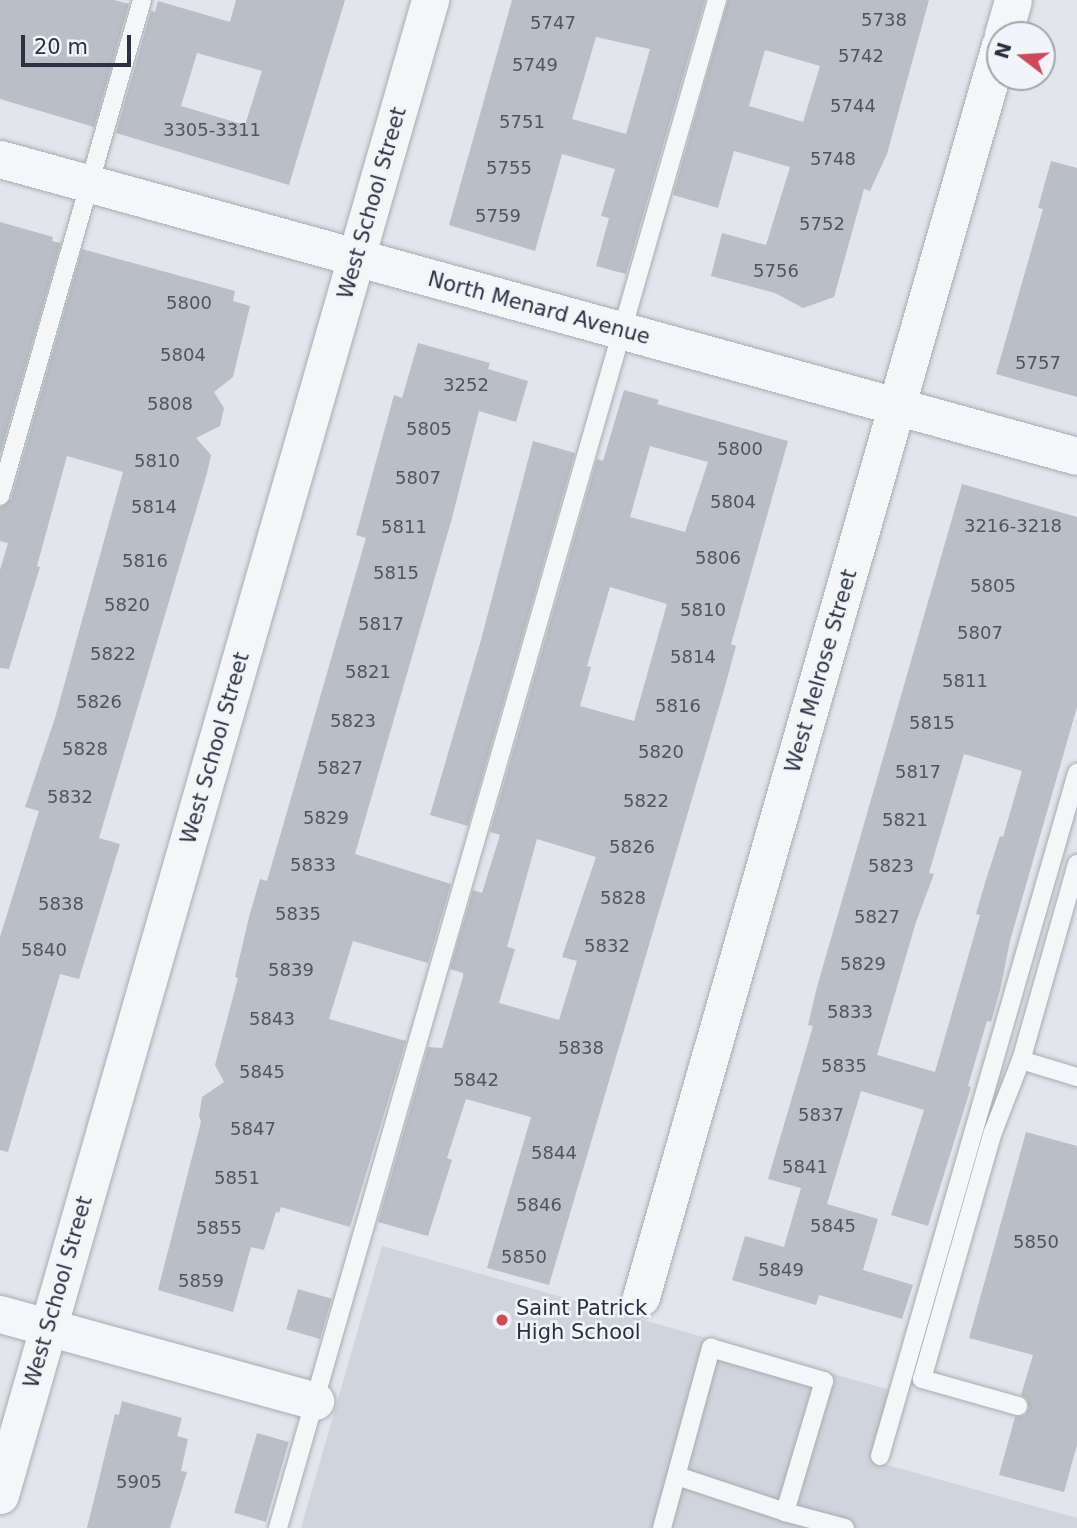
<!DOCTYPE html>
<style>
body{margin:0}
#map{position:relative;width:1077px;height:1528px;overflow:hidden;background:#e2e5ea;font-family:"DejaVu Sans",sans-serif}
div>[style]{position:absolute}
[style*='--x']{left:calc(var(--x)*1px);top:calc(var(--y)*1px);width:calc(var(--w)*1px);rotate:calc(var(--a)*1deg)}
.built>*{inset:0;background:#d0d4dc}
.building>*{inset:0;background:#b9bec7;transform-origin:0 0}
.roads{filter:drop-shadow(0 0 2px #a7acb4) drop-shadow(0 0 2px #a7acb4)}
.service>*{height:18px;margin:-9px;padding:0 9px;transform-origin:9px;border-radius:9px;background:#f5f6f8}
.minor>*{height:37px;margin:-18.5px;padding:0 18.5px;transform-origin:18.5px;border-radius:18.5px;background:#f5f6f8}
.dots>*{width:19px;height:19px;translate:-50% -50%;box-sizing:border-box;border:4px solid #f1f4f8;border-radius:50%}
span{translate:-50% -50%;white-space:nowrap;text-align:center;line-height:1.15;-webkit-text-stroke:5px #f1f4f8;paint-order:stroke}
.number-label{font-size:18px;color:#4e5563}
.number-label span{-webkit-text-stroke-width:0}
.street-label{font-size:21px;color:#2a3242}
.poi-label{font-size:21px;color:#2a3242}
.left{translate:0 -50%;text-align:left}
.north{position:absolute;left:986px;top:21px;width:70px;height:70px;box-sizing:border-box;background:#f1f4f8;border:2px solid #a1a6af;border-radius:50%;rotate:287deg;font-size:19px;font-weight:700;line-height:28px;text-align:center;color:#2a3242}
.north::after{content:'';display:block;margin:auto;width:24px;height:32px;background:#ce4859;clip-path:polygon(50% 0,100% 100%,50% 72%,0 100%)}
.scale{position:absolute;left:21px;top:35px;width:110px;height:32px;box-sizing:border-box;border:4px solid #2a3242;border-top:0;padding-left:9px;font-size:21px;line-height:24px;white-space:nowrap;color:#2a3242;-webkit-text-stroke:5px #f1f4f8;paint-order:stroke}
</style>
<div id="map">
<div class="built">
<i style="clip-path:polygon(382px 1246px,904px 1394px,884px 1464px,1077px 1518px,1077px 1528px,301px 1528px)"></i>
</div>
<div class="building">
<i style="clip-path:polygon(0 0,114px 0,129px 4px,94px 127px,0 99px)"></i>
<i style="clip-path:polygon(evenodd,236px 0,345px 0,289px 185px,116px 133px,151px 11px,155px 12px,158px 1px,230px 22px,236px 0,197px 53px,262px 71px,245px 125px,181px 106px,197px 53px)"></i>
<i style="clip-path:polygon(evenodd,512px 0,705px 0,626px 274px,596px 266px,609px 218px,601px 216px,615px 169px,562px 154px,535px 251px,449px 225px,512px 0,596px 37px,650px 49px,626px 134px,572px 119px,596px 37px)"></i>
<i style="clip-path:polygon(evenodd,728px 0,929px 0,887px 154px,870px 191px,864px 189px,834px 297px,803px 308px,775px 293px,711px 276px,722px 233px,766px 245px,790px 167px,734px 151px,718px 208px,673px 195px,728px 0,765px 50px,820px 66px,803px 122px,749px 106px,765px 50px)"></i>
<i style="clip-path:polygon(1051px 161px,1077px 168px,1077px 397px,996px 374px,1043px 209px,1038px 208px)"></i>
<i style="clip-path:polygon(0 222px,53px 237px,52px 241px,61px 243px,0 455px)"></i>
<i style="clip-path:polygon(82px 249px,235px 291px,233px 301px,250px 306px,233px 377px,214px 392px,224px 408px,220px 426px,196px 438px,211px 455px,207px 473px,99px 838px,120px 844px,110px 877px,79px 979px,60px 974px,8px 1152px,0 1150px,0 937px,39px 811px,25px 807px,55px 718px,123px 472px,67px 456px,37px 566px,40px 567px,9px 669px,0 668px,0 570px,8px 543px,0 541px,0 507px,11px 499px)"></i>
<i style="clip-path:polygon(418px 343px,490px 363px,488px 369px,528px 381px,516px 422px,479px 411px,452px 518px,355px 854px,451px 884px,428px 963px,353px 941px,329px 1019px,406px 1041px,350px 1227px,281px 1207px,279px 1213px,276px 1212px,264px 1250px,251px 1247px,233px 1312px,158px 1290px,201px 1122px,199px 1116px,202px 1097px,224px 1082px,215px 1065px,238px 978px,235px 977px,249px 917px,260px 879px,267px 881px,366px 538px,356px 535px,394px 395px,402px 398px)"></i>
<i style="clip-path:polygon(evenodd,624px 390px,659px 400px,657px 404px,788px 441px,731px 644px,736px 646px,724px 690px,549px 1285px,487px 1268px,531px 1117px,466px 1099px,447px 1158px,452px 1160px,428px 1236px,378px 1222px,428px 1047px,442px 1048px,463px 977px,463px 973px,450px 969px,473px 890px,482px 893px,500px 835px,490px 832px,597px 459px,603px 461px,624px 390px,650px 446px,708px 462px,685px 532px,630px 517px,650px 446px,624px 390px,610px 587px,667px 604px,634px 721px,580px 706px,591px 667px,587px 666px,610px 587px,624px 390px,537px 839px,596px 857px,562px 957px,577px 961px,559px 1020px,499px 1003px,515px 949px,507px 947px,537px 839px)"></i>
<i style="clip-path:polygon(533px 441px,575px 453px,468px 826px,430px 815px,481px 640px)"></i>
<i style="clip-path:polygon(evenodd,962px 484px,1077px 517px,1077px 707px,1010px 941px,1001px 986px,991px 1022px,987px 1021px,968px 1086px,971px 1087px,928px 1226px,891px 1215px,924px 1110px,861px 1091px,827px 1204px,878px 1219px,863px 1270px,913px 1285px,902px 1319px,819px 1295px,816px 1305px,732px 1280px,745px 1236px,784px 1247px,801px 1188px,768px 1179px,813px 1026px,808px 1025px,817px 987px,962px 484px,964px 754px,1022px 771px,1003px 837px,1000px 836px,985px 883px,976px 914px,980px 915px,935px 1072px,877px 1055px,916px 922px,934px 874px,929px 873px,964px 754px)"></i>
<i style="clip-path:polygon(1026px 1132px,1077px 1146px,1077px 1445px,1064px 1492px,999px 1475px,1015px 1417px,1025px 1415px,1029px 1408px,1027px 1399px,1021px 1395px,1033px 1355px,969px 1338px)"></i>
<i style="left:298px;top:1289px;width:35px;height:42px;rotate:16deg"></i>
<i style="clip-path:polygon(122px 1401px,182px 1418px,177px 1436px,188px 1439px,181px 1471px,187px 1472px,170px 1528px,87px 1528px,115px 1414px,119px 1415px)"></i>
<i style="left:257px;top:1433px;width:33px;height:83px;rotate:16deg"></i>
</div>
<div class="roads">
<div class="service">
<i style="--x:0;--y:496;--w:516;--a:-74.02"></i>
<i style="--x:1077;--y:864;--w:204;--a:105.9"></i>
<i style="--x:1021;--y:1060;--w:59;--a:16.9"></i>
<i style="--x:1018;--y:1406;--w:100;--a:-164.3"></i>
<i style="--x:922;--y:1379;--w:257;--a:-74"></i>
<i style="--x:993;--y:1132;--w:77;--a:-68.7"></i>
<i style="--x:880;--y:1456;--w:711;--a:-73.91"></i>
<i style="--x:677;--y:1476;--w:114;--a:18.4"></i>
<i style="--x:278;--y:1528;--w:1590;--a:-73.97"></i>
<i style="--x:662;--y:1528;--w:187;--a:-74.8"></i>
<i style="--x:711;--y:1348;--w:118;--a:16.3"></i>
<i style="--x:824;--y:1381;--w:137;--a:106.6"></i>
<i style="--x:785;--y:1512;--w:62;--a:14.9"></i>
</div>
<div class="minor">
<i style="--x:1003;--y:35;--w:36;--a:-74"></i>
<i style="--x:0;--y:159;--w:1117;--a:15.42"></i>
<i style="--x:641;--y:1297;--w:1302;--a:-74"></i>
<i style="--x:0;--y:1314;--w:327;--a:15.4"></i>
<i style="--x:0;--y:1495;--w:1556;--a:-73.95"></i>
</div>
</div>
<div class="dots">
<i style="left:502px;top:1320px;background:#ce4859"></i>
</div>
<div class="number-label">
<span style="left:884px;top:20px">5738</span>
<span style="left:553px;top:23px">5747</span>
<span style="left:861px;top:56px">5742</span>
<span style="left:535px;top:65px">5749</span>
<span style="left:853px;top:106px">5744</span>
<span style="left:522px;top:122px">5751</span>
<span style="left:212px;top:130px">3305-3311</span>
<span style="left:833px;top:159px">5748</span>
<span style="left:509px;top:168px">5755</span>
<span style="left:498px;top:216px">5759</span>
<span style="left:822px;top:224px">5752</span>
<span style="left:776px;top:271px">5756</span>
<span style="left:189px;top:303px">5800</span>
<span style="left:183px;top:355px">5804</span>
<span style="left:1038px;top:363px">5757</span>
<span style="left:466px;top:385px">3252</span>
<span style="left:170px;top:404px">5808</span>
<span style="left:429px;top:429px">5805</span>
<span style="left:740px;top:449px">5800</span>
<span style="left:157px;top:461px">5810</span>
<span style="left:418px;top:478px">5807</span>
<span style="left:733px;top:502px">5804</span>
<span style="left:154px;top:507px">5814</span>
<span style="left:1013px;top:526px">3216-3218</span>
<span style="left:404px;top:527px">5811</span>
<span style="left:718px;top:558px">5806</span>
<span style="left:145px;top:561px">5816</span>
<span style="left:396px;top:573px">5815</span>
<span style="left:993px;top:586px">5805</span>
<span style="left:127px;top:605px">5820</span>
<span style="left:703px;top:610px">5810</span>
<span style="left:381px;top:624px">5817</span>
<span style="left:980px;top:633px">5807</span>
<span style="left:113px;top:654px">5822</span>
<span style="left:693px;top:657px">5814</span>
<span style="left:368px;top:672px">5821</span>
<span style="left:965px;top:681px">5811</span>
<span style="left:99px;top:702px">5826</span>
<span style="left:678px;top:706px">5816</span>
<span style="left:353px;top:721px">5823</span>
<span style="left:932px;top:723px">5815</span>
<span style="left:85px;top:749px">5828</span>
<span style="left:661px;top:752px">5820</span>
<span style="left:340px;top:768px">5827</span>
<span style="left:918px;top:772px">5817</span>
<span style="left:70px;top:797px">5832</span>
<span style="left:646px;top:801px">5822</span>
<span style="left:326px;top:818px">5829</span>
<span style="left:905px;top:820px">5821</span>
<span style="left:632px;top:847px">5826</span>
<span style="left:313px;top:865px">5833</span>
<span style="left:891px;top:866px">5823</span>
<span style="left:623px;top:898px">5828</span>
<span style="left:61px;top:904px">5838</span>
<span style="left:298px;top:914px">5835</span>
<span style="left:877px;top:917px">5827</span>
<span style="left:607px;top:946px">5832</span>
<span style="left:44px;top:950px">5840</span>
<span style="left:863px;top:964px">5829</span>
<span style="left:291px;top:970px">5839</span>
<span style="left:850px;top:1012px">5833</span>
<span style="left:272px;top:1019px">5843</span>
<span style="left:581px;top:1048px">5838</span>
<span style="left:844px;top:1066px">5835</span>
<span style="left:262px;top:1072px">5845</span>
<span style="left:476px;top:1080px">5842</span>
<span style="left:821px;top:1115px">5837</span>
<span style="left:253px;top:1129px">5847</span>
<span style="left:554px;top:1153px">5844</span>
<span style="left:805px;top:1167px">5841</span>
<span style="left:237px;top:1178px">5851</span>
<span style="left:539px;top:1205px">5846</span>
<span style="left:833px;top:1226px">5845</span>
<span style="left:219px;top:1228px">5855</span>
<span style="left:1036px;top:1242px">5850</span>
<span style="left:524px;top:1257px">5850</span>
<span style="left:781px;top:1270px">5849</span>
<span style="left:201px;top:1281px">5859</span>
<span style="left:139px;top:1482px">5905</span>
</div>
<div class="street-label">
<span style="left:372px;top:203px;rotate:-74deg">West School Street</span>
<span style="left:539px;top:308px;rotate:15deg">North Menard Avenue</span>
<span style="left:821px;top:671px;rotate:-74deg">West Melrose Street</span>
<span style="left:215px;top:748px;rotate:-74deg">West School Street</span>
<span style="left:58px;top:1292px;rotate:-74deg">West School Street</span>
</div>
<div class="poi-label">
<span class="left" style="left:516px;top:1320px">Saint Patrick<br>High School</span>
</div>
<div class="north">N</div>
<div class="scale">20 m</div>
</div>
